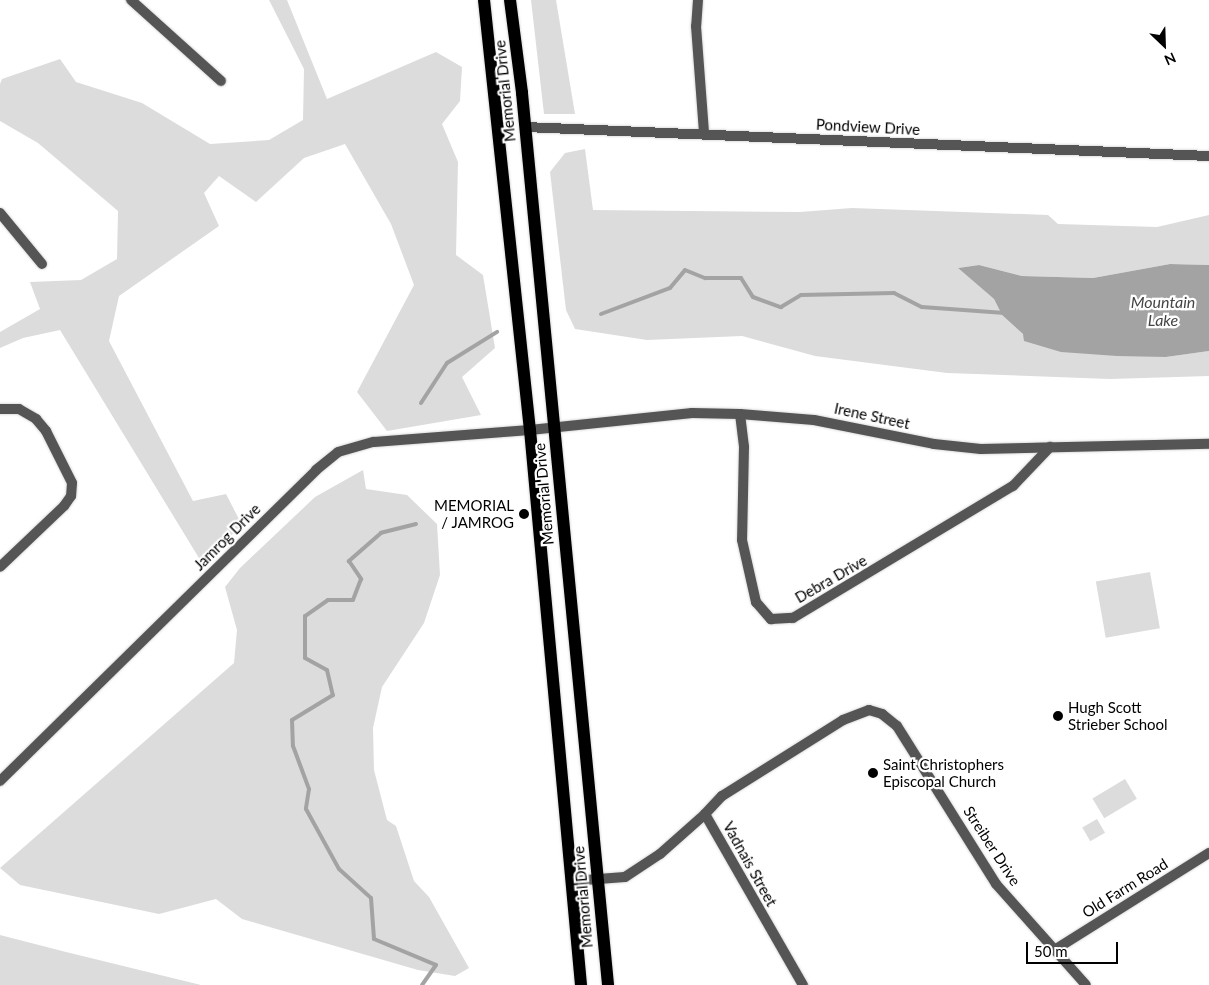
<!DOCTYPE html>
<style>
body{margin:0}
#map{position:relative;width:1209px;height:985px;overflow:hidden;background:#fff;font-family:Lato,sans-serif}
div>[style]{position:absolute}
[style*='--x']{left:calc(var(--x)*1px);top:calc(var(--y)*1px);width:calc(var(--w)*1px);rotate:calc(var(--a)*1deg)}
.green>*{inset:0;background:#dcdcdc;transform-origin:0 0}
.water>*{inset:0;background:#a3a3a3}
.stream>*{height:4px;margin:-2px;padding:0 2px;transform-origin:2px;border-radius:2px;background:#a3a3a3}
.roads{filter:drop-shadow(0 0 1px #dbdbdb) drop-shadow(0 0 1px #dbdbdb)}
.minor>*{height:10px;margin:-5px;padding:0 5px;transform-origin:5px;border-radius:5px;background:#555}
.tertiary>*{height:10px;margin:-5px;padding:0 5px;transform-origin:5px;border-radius:5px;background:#555}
.primary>*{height:12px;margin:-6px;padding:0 6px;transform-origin:6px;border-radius:6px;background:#000}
.dots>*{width:14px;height:14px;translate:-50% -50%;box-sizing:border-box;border:2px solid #fff;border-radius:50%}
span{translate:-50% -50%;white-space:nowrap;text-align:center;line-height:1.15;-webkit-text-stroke:4.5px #fff;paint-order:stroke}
.street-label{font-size:15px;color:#000}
.poi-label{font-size:15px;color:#000}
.right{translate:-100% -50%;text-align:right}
.left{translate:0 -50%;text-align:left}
.water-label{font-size:16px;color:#444;font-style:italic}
.north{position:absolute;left:1139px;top:20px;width:50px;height:50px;-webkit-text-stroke:4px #fff;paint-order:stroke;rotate:156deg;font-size:14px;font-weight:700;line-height:20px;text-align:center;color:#000}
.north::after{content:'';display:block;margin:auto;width:18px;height:22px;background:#000;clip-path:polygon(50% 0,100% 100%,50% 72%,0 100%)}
.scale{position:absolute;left:1026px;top:942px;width:92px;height:22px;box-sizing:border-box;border:2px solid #000;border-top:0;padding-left:6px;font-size:15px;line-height:18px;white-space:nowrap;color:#000;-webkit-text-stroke:4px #fff;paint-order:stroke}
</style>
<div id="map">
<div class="green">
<i style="clip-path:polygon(269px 0,287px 0,327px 99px,436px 52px,462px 67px,460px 101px,442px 124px,458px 162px,456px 255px,483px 275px,495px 348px,462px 377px,481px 415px,387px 431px,357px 392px,414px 285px,391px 224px,345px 144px,304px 158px,256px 202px,219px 176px,204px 193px,219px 226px,119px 296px,109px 341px,193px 501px,226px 494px,242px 525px,202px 563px,60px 330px,23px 338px,0 348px,0 332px,40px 309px,30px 282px,81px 280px,117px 259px,118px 211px,38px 143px,0 121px,0 84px,2px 79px,60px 59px,76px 82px,142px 103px,210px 144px,269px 140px,303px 120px,304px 69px)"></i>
<i style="clip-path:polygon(531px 0,556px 0,575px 114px,544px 114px)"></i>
<i style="clip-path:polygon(585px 149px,593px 210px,800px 212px,852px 208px,1048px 215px,1058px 224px,1157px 227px,1209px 215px,1209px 265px,1170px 264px,1093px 278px,1022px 276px,979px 265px,958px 268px,994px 299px,1002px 315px,1023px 334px,1166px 357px,1209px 351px,1209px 376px,1110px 379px,947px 373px,815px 356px,742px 336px,647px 340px,575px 329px,566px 310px,550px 172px,565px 153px)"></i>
<i style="clip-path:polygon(363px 470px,366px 489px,407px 495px,437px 524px,440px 575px,424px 623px,382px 687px,373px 728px,374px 770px,387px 820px,396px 826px,414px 881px,429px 897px,469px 968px,455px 976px,418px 970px,242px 919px,216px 899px,159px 914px,20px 885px,0 868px,234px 663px,237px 630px,225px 587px,240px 568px,315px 497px)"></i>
<i style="left:1150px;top:572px;width:57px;height:55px;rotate:80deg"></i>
<i style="left:1125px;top:779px;width:23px;height:38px;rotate:59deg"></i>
<i style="left:1097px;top:819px;width:16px;height:17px;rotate:60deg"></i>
<i style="clip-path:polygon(0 935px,66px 952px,201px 985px,0 985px)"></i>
</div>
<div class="water">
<i style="clip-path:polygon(1170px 264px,1209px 265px,1209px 351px,1166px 357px,1117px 356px,1061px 352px,1024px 341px,1023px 334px,1002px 315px,994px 299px,958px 268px,979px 265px,1022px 276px,1093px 278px)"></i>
</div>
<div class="stream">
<i style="--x:601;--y:314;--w:74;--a:-20.6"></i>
<i style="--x:670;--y:288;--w:23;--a:-50"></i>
<i style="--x:685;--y:270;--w:22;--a:22"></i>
<i style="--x:705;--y:278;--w:36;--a:0"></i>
<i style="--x:741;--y:278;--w:22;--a:58"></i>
<i style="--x:753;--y:297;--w:30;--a:20"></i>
<i style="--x:781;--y:307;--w:23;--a:-31"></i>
<i style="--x:801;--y:295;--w:93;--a:-1.2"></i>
<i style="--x:894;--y:293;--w:31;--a:27"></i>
<i style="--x:922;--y:307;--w:83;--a:4.1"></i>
<i style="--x:421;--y:403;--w:48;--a:-57"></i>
<i style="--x:447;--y:363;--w:59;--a:-31.8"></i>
<i style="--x:416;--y:524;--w:36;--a:166"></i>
<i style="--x:381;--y:533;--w:43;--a:138.8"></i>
<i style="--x:349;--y:561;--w:22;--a:56"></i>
<i style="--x:361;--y:579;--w:22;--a:111"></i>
<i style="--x:353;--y:600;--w:25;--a:180"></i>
<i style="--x:328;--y:600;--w:28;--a:145"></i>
<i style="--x:305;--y:616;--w:42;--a:90"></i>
<i style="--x:305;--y:658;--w:25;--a:29"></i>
<i style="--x:327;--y:670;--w:26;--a:77"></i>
<i style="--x:333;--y:695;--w:48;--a:148.6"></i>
<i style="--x:292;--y:720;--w:26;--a:88"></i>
<i style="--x:293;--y:746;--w:46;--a:69.6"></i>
<i style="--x:309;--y:789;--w:20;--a:99"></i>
<i style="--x:306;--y:809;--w:68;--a:61.2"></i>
<i style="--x:339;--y:869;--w:43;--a:42.2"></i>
<i style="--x:371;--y:898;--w:41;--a:85.8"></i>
<i style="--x:374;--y:939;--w:67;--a:22.8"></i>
<i style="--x:436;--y:965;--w:24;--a:125"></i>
</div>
<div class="roads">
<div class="minor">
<i style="--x:131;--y:0;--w:121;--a:42"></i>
<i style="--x:698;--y:0;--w:26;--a:94"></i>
<i style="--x:696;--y:26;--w:107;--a:85.7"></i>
<i style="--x:525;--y:127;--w:685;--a:2.43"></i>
<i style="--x:0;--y:213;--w:66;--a:50.5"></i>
<i style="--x:0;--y:409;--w:19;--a:0"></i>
<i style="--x:19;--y:409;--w:20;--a:30"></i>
<i style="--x:36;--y:419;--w:16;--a:50"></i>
<i style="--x:46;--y:431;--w:58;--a:63.4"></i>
<i style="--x:72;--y:483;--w:13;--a:94"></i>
<i style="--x:71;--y:496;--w:12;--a:125"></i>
<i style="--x:64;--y:506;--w:88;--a:136.4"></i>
<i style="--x:740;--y:414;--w:33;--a:83"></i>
<i style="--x:744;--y:447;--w:93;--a:91.2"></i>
<i style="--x:742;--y:540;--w:64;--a:77.3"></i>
<i style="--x:756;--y:602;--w:23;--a:49"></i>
<i style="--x:771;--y:619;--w:22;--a:-3"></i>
<i style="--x:793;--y:618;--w:257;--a:-31"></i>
<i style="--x:1013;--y:486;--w:54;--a:-46.5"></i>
<i style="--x:0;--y:781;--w:443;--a:-44.5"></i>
<i style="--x:316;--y:470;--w:28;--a:-39"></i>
<i style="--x:338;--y:452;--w:37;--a:-16"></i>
<i style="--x:374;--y:442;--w:156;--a:-4.4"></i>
<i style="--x:705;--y:814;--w:25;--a:-47"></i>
<i style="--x:722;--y:796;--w:143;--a:-32.1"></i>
<i style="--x:843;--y:720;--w:28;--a:-21"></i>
<i style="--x:869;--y:710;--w:14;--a:17"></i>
<i style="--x:882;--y:714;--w:19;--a:39"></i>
<i style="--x:897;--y:726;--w:186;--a:57.9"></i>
<i style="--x:996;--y:884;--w:135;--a:48.3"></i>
<i style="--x:572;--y:881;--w:53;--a:-4.3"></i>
<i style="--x:625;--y:877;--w:42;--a:-33.3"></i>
<i style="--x:660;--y:854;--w:60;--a:-41.6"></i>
<i style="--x:705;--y:814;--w:197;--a:60.2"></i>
<i style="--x:1056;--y:949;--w:181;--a:-32.1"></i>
</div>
<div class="tertiary">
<i style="--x:530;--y:430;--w:163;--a:-6"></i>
<i style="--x:692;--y:413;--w:48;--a:1.2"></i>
<i style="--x:740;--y:414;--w:74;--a:4.6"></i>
<i style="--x:814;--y:420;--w:122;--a:11.3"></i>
<i style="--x:934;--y:444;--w:47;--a:6.1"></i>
<i style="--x:981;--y:449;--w:228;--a:-1.3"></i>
</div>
<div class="primary">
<i style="--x:484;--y:0;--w:432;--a:83.9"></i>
<i style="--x:530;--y:430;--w:557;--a:84.75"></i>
<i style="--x:510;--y:0;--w:94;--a:82.6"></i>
<i style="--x:522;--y:93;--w:896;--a:84.49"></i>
</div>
</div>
<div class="dots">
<i style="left:524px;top:514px;background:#000"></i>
<i style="left:1058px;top:716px;background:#000"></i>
<i style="left:873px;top:773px;background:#000"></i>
</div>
<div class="street-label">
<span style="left:505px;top:91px;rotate:-96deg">Memorial Drive</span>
<span style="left:868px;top:127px;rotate:3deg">Pondview Drive</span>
<span style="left:872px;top:416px;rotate:12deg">Irene Street</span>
<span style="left:544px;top:494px;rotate:-95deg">Memorial Drive</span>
<span style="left:227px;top:537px;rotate:-45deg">Jamrog Drive</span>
<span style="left:831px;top:579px;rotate:-30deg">Debra Drive</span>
<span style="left:992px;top:846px;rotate:57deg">Streiber Drive</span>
<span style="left:750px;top:864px;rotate:61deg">Vadnais Street</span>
<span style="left:1125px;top:888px;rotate:-32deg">Old Farm Road</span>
<span style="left:583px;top:897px;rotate:-95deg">Memorial Drive</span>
</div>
<div class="poi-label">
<span class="right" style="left:514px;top:514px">MEMORIAL<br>/ JAMROG</span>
<span class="left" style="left:1068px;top:716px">Hugh Scott<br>Strieber School</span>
<span class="left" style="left:883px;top:773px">Saint Christophers<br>Episcopal Church</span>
</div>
<div class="water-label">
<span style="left:1163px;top:311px">Mountain<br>Lake</span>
</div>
<div class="north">N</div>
<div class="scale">50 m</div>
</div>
